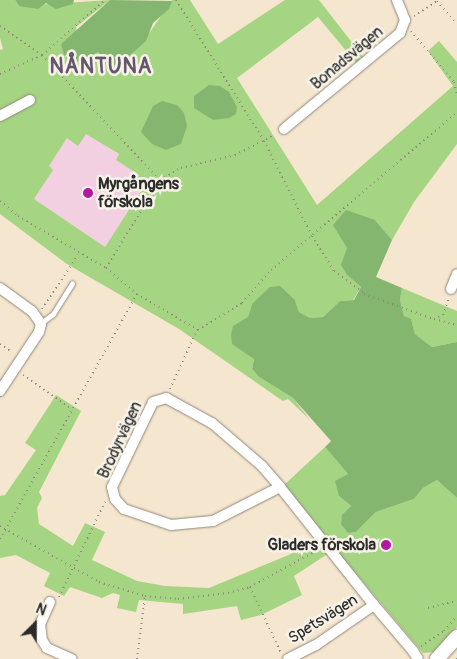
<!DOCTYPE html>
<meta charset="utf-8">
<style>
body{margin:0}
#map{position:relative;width:457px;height:659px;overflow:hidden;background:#f5e6cf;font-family:Pangolin,sans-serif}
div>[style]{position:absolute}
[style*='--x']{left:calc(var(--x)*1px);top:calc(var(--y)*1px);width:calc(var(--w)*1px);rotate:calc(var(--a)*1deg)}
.built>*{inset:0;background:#f2cfe1}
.green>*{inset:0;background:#a5d482}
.forest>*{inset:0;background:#84b670}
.path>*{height:2px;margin-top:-1px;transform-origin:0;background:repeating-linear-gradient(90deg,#90887d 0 1px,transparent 0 5px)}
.roads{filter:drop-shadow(0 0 1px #90887d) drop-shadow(0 0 1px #90887d)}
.lane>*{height:5px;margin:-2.5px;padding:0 2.5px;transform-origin:2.5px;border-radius:2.5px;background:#fff}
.street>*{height:10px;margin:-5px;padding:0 5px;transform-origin:5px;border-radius:5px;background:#fff}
.secondary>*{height:14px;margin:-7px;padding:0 7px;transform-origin:7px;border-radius:7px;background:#fff}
.dots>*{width:14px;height:14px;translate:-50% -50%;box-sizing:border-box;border:2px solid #f7f3e8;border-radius:50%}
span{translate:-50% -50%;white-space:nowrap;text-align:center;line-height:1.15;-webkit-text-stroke:5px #f7f3e8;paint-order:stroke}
.street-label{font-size:16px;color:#2b2b2b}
.poi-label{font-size:16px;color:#2b2b2b;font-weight:700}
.left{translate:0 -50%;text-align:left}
.right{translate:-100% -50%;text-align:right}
.district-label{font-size:21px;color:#65566e;font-weight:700;letter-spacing:1px}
.north{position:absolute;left:10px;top:599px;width:50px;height:50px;-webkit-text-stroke:4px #f7f3e8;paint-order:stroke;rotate:23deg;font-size:14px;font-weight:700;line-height:20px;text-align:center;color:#2b2b2b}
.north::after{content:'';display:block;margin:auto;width:18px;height:22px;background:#2b2b2b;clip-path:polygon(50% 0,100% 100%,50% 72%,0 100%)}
</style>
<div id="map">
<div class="built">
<i style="clip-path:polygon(86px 133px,119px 155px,116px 160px,140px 175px,143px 187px,105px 247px,34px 199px,53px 170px,48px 167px,67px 138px)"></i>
</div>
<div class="green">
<i style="clip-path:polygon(evenodd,0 0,15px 0,19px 6px,110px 0,76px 27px,83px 61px,98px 52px,111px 66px,118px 65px,150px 32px,172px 0,190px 0,218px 44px,285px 0,319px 0,364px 58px,357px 64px,318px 17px,237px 78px,317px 205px,453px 86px,428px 51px,439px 41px,457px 62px,457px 144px,414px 202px,392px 240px,375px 220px,347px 248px,347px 275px,361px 287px,353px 300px,340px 301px,323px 317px,310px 318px,299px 312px,295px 300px,252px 304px,248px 317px,254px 359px,252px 369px,259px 377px,293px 398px,310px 420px,288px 399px,283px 401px,179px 329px,67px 264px,0 214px,0 50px,3px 49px,0 38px,0 0,86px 134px,119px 154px,116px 160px,139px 175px,135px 182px,143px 188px,105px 247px,34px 199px,53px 170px,49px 166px,67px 138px,78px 146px,86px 134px)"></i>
<i style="clip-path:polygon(402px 288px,457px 311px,457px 342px,432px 347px,415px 334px,411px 320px,404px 316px,400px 300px)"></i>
<i style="clip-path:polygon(56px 395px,81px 411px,39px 492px,42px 498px,37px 508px,39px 524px,73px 546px,85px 523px,105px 532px,92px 560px,137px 581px,165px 586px,209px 588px,291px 554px,321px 532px,284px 485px,325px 447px,348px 474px,339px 496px,351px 506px,343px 515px,341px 523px,348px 533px,356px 532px,376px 512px,414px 499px,423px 488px,437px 480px,457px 498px,457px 627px,434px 652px,423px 653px,335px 549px,294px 576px,302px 595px,261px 615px,241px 620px,237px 606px,183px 614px,183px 604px,139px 600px,136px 612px,117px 608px,120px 595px,113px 593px,102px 598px,70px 587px,64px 596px,44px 586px,50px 573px,16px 555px,0 558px,0 496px,5px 495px,36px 450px,25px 443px)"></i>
</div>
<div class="forest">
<i style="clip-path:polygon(15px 0,74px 0,73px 4px,56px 9px,46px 3px,38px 9px,19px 6px)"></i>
<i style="clip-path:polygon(110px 0,172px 1px,169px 9px,153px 23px,146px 41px,119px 65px,111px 66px,98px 52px,83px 61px,73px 61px,64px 55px,61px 44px)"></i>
<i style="clip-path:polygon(209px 85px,220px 86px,229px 92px,237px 107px,236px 114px,229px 118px,213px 120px,194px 108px,194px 96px)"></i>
<i style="clip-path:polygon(162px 101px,177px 105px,184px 113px,187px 126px,181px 144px,166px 150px,152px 144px,141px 132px,153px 106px)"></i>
<i style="clip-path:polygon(346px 210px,375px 220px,392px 240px,376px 277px,402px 288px,400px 300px,404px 316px,411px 319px,415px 334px,432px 347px,457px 342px,457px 498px,437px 480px,423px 488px,414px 499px,376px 512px,356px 532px,348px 533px,341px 524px,342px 515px,351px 506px,339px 496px,335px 481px,348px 474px,325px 447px,331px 441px,293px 398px,259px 377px,252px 369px,254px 359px,232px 344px,231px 334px,233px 326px,248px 317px,252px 304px,270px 287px,280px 286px,295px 300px,299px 312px,310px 318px,323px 317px,340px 301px,354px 300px,361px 287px,347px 275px,341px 265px,347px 248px,333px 225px)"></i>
</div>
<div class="path">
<i style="--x:176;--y:0;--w:166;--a:58"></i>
<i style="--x:264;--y:141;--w:106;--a:63.2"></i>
<i style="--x:312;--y:236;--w:41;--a:57.8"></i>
<i style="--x:334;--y:271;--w:38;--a:37"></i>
<i style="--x:364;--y:294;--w:74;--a:19.7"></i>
<i style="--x:434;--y:319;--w:10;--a:-24"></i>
<i style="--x:443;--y:315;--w:18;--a:-71"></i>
<i style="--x:414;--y:16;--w:27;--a:-33"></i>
<i style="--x:437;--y:1;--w:30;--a:49"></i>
<i style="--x:0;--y:26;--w:51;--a:34.6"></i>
<i style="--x:42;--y:55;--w:172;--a:46.7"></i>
<i style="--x:411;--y:31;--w:67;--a:49.9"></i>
<i style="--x:454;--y:82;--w:13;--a:77"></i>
<i style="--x:0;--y:74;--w:46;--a:-24.3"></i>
<i style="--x:42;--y:55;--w:84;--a:-41.1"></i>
<i style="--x:0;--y:201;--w:23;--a:40"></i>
<i style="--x:18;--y:216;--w:102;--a:30.6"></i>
<i style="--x:106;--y:268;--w:40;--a:40"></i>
<i style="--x:137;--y:294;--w:71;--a:30.5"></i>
<i style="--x:198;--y:330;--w:52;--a:-31.5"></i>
<i style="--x:242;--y:303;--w:44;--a:-48.7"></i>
<i style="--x:271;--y:270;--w:244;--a:-40.3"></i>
<i style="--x:106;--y:268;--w:103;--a:-58.5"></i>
<i style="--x:160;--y:180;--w:24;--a:-30"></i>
<i style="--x:181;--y:168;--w:56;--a:-13.5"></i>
<i style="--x:235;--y:155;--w:44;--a:-27.1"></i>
<i style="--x:42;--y:309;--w:65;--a:-56.3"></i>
<i style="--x:434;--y:319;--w:24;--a:15"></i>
<i style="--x:0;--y:344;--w:14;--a:34"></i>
<i style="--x:23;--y:375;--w:60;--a:34.8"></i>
<i style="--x:170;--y:389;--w:65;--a:-65.4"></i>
<i style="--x:0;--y:526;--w:114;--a:29.5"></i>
<i style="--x:99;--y:582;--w:48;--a:16.9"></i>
<i style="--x:145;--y:596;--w:33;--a:5"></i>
<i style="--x:178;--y:599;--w:50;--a:-6.8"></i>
<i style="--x:228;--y:593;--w:23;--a:-15"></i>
<i style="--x:250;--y:587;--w:77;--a:-28.9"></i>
<i style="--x:0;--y:539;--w:281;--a:-60.8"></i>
<i style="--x:250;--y:587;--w:73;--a:64.8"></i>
<i style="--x:59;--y:597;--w:106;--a:-64.2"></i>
<i style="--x:428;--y:608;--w:30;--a:-14"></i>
<i style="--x:421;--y:646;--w:27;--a:-33"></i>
<i style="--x:444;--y:631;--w:20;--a:-49"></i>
<i style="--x:137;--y:659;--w:64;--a:-82.8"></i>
<i style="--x:456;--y:659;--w:1;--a:-45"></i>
</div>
<div class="roads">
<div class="lane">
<i style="--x:41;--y:323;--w:15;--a:-37"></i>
<i style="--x:53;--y:314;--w:36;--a:-58"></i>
</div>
<div class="street">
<i style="--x:0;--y:116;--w:34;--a:-28"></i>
<i style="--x:284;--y:129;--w:151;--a:-39.6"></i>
<i style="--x:400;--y:33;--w:14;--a:-69"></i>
<i style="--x:405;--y:20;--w:22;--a:-112"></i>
<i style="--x:0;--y:288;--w:39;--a:36"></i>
<i style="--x:32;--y:311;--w:16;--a:55"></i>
<i style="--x:41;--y:324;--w:8;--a:104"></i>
<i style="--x:39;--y:332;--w:71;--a:123.5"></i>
<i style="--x:451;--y:289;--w:16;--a:-68"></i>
<i style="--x:280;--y:487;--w:75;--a:153.1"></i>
<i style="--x:213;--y:521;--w:42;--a:174.6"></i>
<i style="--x:171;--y:525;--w:50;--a:-161.2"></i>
<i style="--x:124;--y:509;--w:13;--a:-132"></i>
<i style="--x:115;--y:499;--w:12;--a:-104"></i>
<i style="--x:112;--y:487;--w:94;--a:-64.2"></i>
<i style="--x:153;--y:402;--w:14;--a:-17"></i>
<i style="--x:166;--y:398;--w:15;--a:28"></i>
<i style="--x:179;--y:405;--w:38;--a:29"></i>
<i style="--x:212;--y:423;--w:66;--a:40.7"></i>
<i style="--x:262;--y:466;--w:28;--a:49"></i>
<i style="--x:280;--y:487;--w:151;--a:51.5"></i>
<i style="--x:374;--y:605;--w:60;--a:49.7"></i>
<i style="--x:413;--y:651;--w:9;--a:58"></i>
<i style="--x:50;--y:602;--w:24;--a:114"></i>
<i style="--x:40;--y:624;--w:16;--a:83"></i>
<i style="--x:42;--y:640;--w:9;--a:58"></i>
<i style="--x:47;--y:648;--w:27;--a:24"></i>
<i style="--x:288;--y:659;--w:31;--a:-27"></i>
<i style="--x:316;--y:645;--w:70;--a:-34.6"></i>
</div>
<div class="secondary">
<i style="--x:437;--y:659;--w:30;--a:-48"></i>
</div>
</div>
<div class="dots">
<i style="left:88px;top:193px;background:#b5179e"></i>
<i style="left:386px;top:545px;background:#b5179e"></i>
</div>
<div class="street-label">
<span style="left:347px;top:58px;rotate:-40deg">Bonadsvägen</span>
<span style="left:120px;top:440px;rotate:-65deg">Brodyrvägen</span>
<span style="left:323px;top:619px;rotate:-32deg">Spetsvägen</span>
</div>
<div class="poi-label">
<span class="left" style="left:98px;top:193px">Myrgångens<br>förskola</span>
<span class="right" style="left:376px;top:545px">Gladers förskola</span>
</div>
<div class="district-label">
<span style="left:101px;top:67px">NÅNTUNA</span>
</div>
<div class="north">N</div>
</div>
